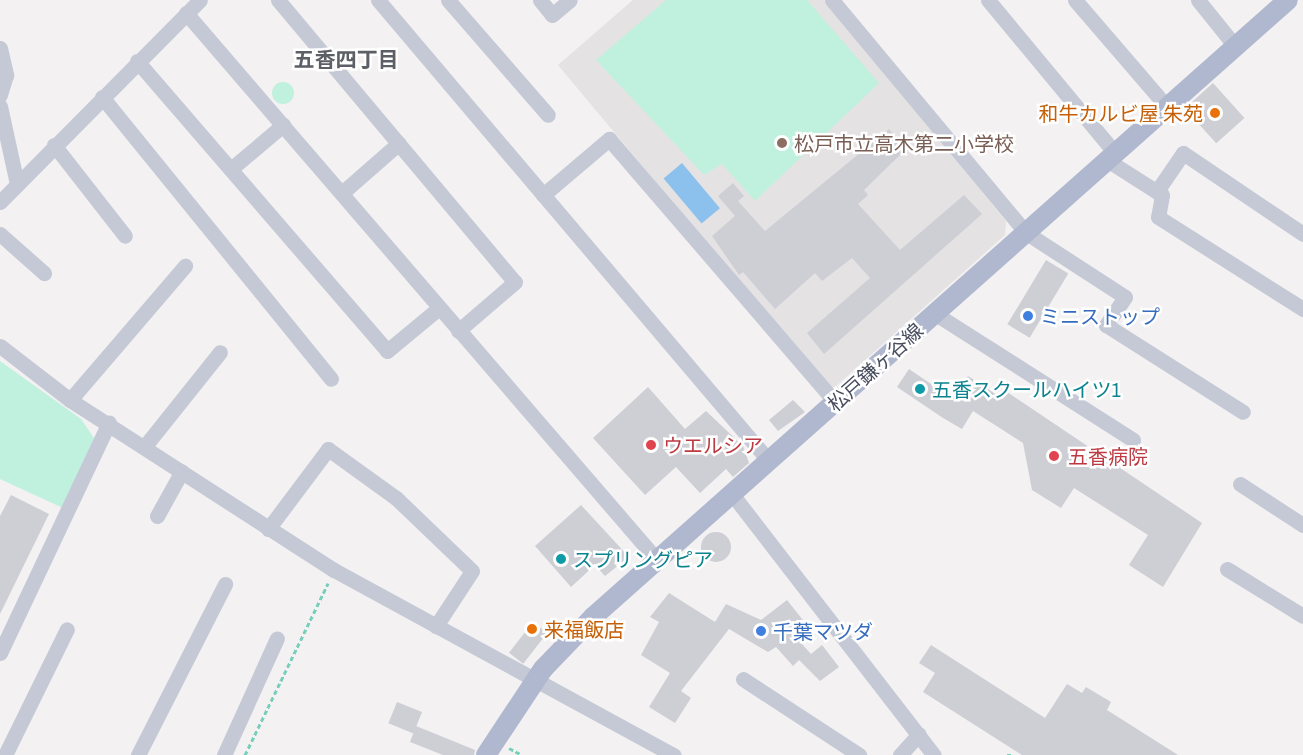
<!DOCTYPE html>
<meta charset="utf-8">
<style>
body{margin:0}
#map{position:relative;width:1303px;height:755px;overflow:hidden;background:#f3f1f1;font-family:"Archivo Narrow","Noto Sans JP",sans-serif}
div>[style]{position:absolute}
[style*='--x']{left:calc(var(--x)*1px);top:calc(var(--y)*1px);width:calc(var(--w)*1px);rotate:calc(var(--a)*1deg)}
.education>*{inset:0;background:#e4e2e3}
.green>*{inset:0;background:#c0f0de}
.round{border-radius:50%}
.water>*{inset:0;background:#8cc1ed;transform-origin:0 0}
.building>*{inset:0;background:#cdcfd5;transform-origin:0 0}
.path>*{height:3px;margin-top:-1.5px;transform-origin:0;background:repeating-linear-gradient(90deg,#77cfb9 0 4.5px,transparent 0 7.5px)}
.minor>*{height:15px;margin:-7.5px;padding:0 7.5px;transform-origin:7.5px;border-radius:7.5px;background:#c4c9d5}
.major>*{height:20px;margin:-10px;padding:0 10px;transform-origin:10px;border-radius:10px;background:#b0b8cf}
.dots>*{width:16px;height:16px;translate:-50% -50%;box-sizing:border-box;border:3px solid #fff;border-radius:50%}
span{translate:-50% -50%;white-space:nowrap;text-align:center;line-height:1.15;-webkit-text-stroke:5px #fff;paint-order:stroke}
.food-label{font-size:20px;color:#c56008}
.right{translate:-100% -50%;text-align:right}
.left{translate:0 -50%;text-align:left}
.education-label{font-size:20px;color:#785e54}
.shop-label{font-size:20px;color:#366cbe}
.street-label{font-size:20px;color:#484e5e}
.culture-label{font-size:20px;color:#0d838f}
.health-label{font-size:20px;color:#be3a42}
.neighbourhood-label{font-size:21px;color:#5d5f66;font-weight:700}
</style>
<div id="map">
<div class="education">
<i style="clip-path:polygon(633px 0,824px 0,1006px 221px,1005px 235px,835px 387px,827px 387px,558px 65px)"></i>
</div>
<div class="green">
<i style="clip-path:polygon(666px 0,807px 0,879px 83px,755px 201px,722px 164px,704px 175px,596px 60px)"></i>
<i class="round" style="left:272px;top:82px;width:22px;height:22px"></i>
<i style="clip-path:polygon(0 361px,81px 419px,94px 438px,63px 508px,0 479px)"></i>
</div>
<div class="water">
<i style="left:682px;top:163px;width:59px;height:24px;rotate:50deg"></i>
</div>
<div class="building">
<i style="left:1213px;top:83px;width:47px;height:38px;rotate:48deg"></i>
<i style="clip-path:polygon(889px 129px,906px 149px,864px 190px,868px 195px,858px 204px,900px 250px,964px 195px,982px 214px,824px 354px,807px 333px,870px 278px,852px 258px,822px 281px,815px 273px,775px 309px,743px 272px,739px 275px,712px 236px,735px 216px,718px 196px,733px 183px,744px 196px,738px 201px,765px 231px)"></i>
<i style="left:1046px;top:260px;width:26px;height:75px;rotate:31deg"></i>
<i style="clip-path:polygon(909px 369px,953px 399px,968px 376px,1003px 399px,1007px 392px,1202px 523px,1163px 587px,1129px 565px,1148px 535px,1074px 488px,1061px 508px,1032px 490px,1023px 443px,973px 411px,962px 429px,943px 418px,897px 387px)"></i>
<i style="clip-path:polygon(648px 387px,685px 429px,706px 411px,743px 446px,749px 463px,733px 477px,726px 469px,700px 493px,676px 467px,645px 495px,593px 438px)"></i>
<i style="clip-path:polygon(793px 400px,805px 412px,778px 431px,769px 420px)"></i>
<i style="clip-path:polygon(11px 495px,49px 514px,0 614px,0 516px)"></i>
<i style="clip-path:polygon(581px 505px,629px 557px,605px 576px,595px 565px,571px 587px,535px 546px)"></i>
<i class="round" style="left:701px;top:532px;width:30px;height:30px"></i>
<i style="clip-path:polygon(669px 593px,715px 622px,726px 604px,761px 620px,787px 600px,806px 624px,793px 634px,811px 654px,822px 645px,839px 667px,820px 681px,799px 660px,793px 666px,776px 647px,768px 652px,729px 629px,681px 691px,691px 698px,675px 723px,649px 707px,670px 673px,641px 655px,659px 622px,650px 617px)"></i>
<i style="left:533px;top:622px;width:18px;height:39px;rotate:38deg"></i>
<i style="clip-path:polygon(931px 645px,1045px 718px,1067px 684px,1082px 693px,1086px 687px,1111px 702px,1107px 710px,1178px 755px,1022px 755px,923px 692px,935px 673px,919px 663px)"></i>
<i style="left:397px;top:702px;width:27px;height:23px;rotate:22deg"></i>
<i style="clip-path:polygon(416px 726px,475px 750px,474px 755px,443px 755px,410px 742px)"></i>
</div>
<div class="path">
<i style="--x:509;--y:748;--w:15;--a:28"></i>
<i style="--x:245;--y:755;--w:191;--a:-64.2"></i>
<i style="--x:1007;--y:755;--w:7;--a:0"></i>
</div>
<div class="minor">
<i style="--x:278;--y:0;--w:368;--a:50"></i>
<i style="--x:515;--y:282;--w:75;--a:139.3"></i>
<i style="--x:378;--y:0;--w:604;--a:49.7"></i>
<i style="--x:448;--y:0;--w:152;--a:49"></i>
<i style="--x:540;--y:0;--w:19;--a:51"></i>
<i style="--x:552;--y:15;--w:23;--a:-40"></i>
<i style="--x:832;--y:0;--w:302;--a:50.2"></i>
<i style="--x:1025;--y:232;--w:119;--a:33"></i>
<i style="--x:1125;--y:297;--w:34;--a:124"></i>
<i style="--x:1106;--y:325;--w:162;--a:32.4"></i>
<i style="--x:988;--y:0;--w:199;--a:50.3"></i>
<i style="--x:1075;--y:0;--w:141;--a:49.3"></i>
<i style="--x:1198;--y:0;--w:59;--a:51.2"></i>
<i style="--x:186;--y:13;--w:722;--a:49.27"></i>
<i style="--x:0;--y:48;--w:28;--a:77"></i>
<i style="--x:6;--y:75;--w:21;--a:107"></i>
<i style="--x:137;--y:61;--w:383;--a:49.2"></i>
<i style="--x:387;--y:351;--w:67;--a:-39.6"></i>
<i style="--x:102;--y:97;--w:363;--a:50.9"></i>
<i style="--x:0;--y:106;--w:80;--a:77.7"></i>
<i style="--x:54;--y:145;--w:115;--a:52"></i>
<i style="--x:1107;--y:160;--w:65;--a:32.5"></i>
<i style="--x:1162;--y:195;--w:22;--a:100"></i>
<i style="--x:1158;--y:217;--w:172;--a:32.4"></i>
<i style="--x:232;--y:168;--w:67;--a:-40.1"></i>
<i style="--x:1157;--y:191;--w:46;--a:-55.6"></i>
<i style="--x:1183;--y:153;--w:145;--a:34"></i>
<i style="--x:343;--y:192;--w:74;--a:-41.2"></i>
<i style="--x:543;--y:195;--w:87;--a:-40.3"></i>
<i style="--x:609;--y:139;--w:347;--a:49.3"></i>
<i style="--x:0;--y:202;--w:284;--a:-45.3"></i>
<i style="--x:0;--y:234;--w:59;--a:41.6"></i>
<i style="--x:934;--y:313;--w:236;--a:32.5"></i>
<i style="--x:0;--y:346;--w:88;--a:37.6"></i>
<i style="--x:70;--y:400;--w:314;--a:32.8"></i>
<i style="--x:334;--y:570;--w:387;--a:28.6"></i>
<i style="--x:70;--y:400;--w:177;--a:-49.4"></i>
<i style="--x:145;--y:446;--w:120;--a:-51.4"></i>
<i style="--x:1240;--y:484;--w:75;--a:33.1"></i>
<i style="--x:732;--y:494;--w:330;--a:52.3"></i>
<i style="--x:157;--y:516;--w:51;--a:-60.9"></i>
<i style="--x:268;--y:529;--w:100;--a:-53.1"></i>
<i style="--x:328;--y:449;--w:84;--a:35.8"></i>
<i style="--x:396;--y:498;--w:105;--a:43.8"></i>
<i style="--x:472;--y:571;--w:66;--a:123.2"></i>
<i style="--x:1227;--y:569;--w:89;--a:31.7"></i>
<i style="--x:0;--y:653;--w:255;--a:-64.7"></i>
<i style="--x:743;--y:679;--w:139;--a:33.2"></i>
<i style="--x:5;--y:755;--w:140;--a:-63.8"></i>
<i style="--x:138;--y:755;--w:192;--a:-63"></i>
<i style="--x:224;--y:755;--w:128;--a:-65.6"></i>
<i style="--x:900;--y:755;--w:28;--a:-48"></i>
</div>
<div class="major">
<i style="--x:486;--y:755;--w:103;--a:-56.5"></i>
<i style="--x:543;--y:669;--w:72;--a:-46.1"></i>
<i style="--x:593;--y:617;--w:929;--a:-41.6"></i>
</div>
<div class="dots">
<i style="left:1215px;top:113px;background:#e8710a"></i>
<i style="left:782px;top:143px;background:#8d6e63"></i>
<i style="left:1028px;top:316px;background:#3f7fe0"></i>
<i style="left:920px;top:389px;background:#0f9aa8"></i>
<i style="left:651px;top:445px;background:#e0444e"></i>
<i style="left:1054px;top:456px;background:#e0444e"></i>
<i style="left:561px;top:559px;background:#0f9aa8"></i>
<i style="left:532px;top:629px;background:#e8710a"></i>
<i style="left:761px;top:631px;background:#3f7fe0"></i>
</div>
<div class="food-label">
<span class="right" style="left:1203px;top:113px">和牛カルビ屋 朱苑</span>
<span class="left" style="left:544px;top:629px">来福飯店</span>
</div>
<div class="education-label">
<span class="left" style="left:794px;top:143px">松戸市立高木第二小学校</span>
</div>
<div class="shop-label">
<span class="left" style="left:1040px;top:316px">ミニストップ</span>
<span class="left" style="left:773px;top:631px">千葉マツダ</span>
</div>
<div class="street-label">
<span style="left:875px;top:367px;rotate:-42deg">松戸鎌ヶ谷線</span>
</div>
<div class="culture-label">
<span class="left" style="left:932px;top:389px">五香スクールハイツ1</span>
<span class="left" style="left:573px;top:559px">スプリングピア</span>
</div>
<div class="health-label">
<span class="left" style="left:663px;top:445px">ウエルシア</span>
<span class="left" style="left:1068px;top:456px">五香病院</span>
</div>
<div class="neighbourhood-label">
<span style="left:346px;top:60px">五香四丁目</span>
</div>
</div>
